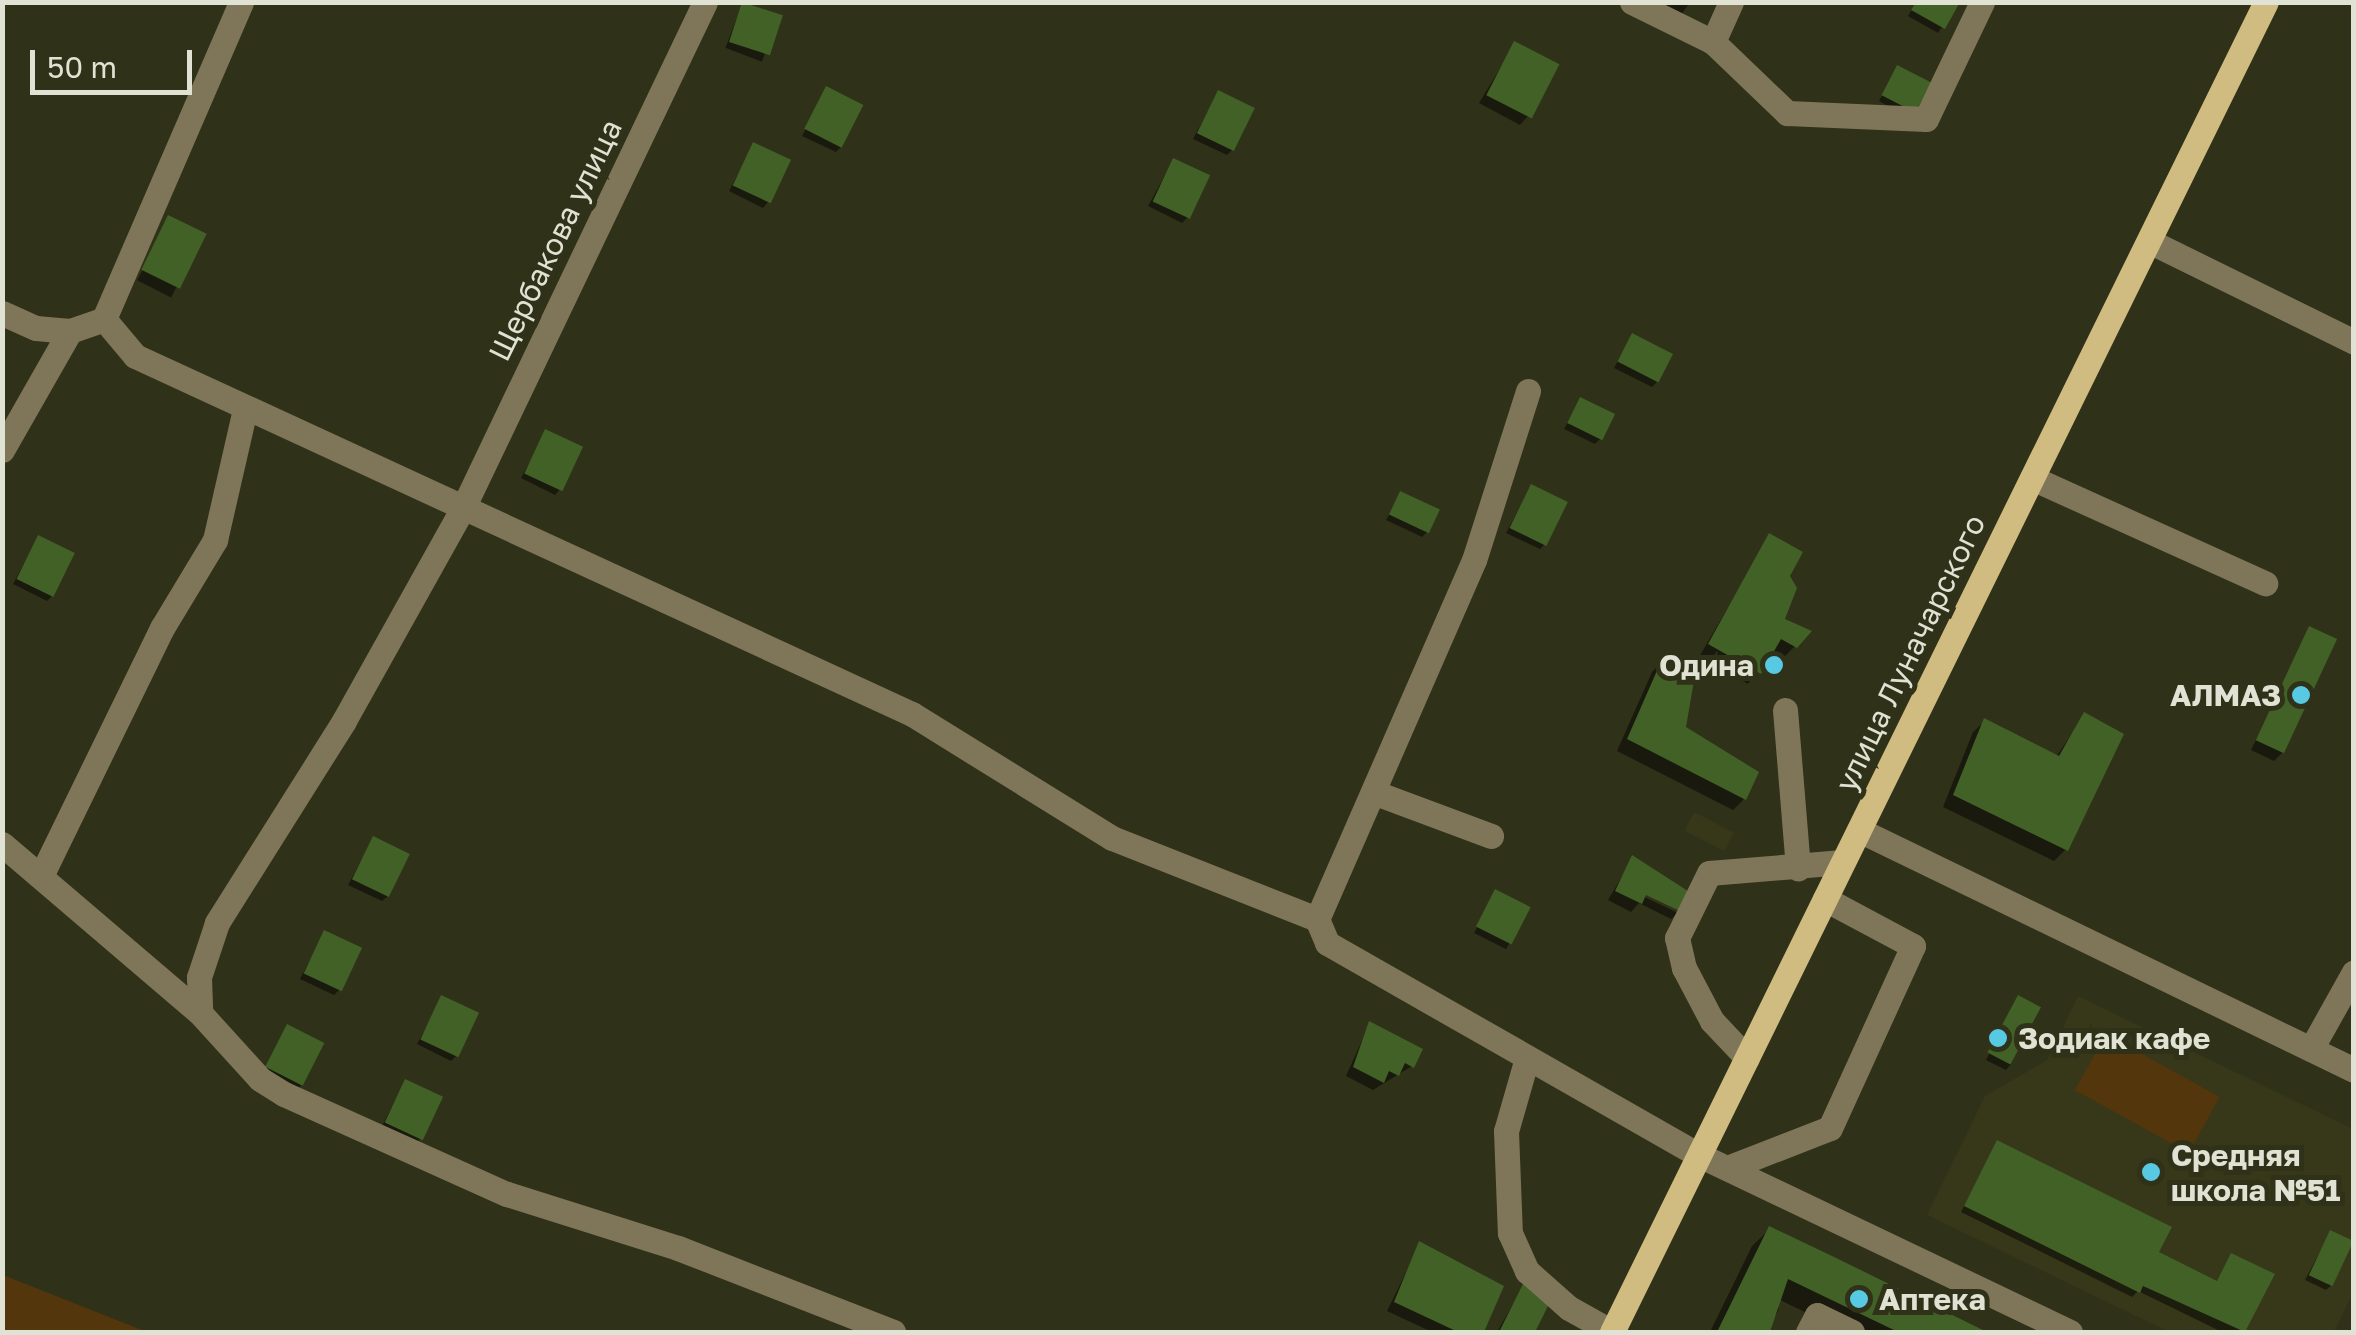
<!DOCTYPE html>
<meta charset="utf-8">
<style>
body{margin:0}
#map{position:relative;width:2356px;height:1335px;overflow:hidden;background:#2f3119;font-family:"Golos Text",sans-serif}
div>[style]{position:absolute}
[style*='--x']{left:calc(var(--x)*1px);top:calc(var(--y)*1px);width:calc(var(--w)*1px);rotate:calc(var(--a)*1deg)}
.built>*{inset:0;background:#363819;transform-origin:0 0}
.green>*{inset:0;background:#53360b;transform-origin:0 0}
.shadow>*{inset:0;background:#0007;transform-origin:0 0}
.building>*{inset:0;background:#416126;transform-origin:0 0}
.minor>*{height:25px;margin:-12.5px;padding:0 12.5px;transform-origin:12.5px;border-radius:12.5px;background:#7f765a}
.major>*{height:25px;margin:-12.5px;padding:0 12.5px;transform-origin:12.5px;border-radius:12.5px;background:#d0bc81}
.dots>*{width:28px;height:28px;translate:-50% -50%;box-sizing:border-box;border:5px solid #2f3119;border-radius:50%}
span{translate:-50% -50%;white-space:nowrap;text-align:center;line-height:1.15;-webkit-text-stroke:10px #2f3119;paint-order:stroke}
.street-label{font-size:30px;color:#e0e2d3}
.poi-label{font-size:30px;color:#e0e2d3;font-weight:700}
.right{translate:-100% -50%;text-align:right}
.left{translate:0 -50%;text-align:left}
.frame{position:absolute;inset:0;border:5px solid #e0e2d3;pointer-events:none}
.scale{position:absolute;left:30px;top:50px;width:162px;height:45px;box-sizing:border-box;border:5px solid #e0e2d3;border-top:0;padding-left:12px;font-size:30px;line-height:35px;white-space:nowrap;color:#e0e2d3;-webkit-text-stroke:8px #2f3119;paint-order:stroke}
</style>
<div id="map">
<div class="built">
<i style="left:1694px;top:812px;width:45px;height:21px;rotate:27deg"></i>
<i style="clip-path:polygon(2078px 996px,2353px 1129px,2353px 1293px,2334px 1332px,2169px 1332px,1927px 1215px,1985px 1096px,2047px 1060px)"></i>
</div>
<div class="green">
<i style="left:2106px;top:1034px;width:130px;height:64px;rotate:29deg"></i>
<i style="clip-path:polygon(2px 1275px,3px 1275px,147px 1332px,3px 1332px)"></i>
</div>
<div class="shadow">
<i style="left:743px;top:2px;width:39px;height:49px;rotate:21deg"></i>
<i style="clip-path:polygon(1653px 2px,1690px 2px,1681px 15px)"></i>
<i style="clip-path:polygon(1916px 2px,1958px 2px,1938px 33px,1908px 16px)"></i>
<i style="clip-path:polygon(1515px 44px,1528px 116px,1520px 125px,1479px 103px)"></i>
<i style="clip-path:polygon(1898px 68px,1908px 117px,1879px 101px)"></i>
<i style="clip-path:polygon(827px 89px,841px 147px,836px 152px,802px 136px)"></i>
<i style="clip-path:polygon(1218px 93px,1232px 150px,1227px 155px,1193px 139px)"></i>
<i style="clip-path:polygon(754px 145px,768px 202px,763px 208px,729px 191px)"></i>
<i style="clip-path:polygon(1173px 161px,1187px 218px,1182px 223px,1148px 206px)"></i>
<i style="left:169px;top:218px;width:38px;height:70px;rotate:27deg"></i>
<i style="clip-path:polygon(1632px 336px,1657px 382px,1652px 387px,1614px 368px)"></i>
<i style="clip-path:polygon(1581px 400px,1600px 439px,1595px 444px,1564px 429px)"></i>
<i style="clip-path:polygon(546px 432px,560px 489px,555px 495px,521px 478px)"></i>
<i style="clip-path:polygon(1531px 487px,1545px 544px,1540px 549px,1506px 533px)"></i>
<i style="clip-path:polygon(1401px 494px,1427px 532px,1422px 537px,1386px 520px)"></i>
<i style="clip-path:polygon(1770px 536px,1788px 576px,1782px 620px,1795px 646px,1783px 658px,1771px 651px,1748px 684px,1699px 657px)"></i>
<i style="clip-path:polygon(38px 538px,52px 596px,47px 601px,13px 584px)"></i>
<i style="clip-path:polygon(2310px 629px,2283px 752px,2274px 761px,2251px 750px)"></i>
<i style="clip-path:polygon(1663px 660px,1684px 728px,1744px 799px,1733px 810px,1617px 751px,1652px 672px)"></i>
<i style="clip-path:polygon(2085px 715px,2066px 849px,2054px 861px,1943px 807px,1973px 732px,1985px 721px,2056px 757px)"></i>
<i style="clip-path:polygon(373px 839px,388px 896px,382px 901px,348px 885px)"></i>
<i style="clip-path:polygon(1633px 858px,1634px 892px,1678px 913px,1671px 919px,1639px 903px,1631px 912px,1608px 900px)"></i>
<i style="left:1495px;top:892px;width:36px;height:46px;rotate:27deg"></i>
<i style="clip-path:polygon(325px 933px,339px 990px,334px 995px,300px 979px)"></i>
<i style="clip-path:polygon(442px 998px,456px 1056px,451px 1061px,417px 1044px)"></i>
<i style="clip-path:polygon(2018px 998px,2011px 1064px,2006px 1070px,1986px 1060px)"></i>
<i style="clip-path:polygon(1369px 1025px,1412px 1066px,1373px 1090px,1346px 1076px)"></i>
<i style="clip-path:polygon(288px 1027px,302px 1085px,297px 1090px,263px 1074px)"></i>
<i style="clip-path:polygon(405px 1082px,420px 1139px,414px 1144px,381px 1128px)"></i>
<i style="clip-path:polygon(1997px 1143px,2156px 1254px,2216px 1283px,2232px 1256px,2271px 1275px,2243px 1332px,2222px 1332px,2138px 1291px,2132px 1297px,1961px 1212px)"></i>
<i style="clip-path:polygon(1770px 1229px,1981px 1332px,1846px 1332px,1776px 1298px,1772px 1306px,1779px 1309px,1767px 1332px,1710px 1332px,1752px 1246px)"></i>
<i style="clip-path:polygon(2330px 1233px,2332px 1285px,2326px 1290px,2305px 1280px)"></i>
<i style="clip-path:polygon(1420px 1244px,1500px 1287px,1481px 1332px,1432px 1332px,1387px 1311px)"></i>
<i style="clip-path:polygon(1524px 1285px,1550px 1297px,1532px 1332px,1497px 1332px)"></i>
</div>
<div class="building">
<i style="left:742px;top:2px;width:43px;height:42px;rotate:18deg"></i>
<i style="clip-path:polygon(1916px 2px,1960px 2px,1945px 29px,1911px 10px)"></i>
<i style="left:1514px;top:41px;width:51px;height:61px;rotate:27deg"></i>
<i style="left:1897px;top:65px;width:38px;height:34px;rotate:27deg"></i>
<i style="left:826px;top:86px;width:42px;height:48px;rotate:27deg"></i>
<i style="left:1218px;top:90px;width:41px;height:48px;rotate:26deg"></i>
<i style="left:753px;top:142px;width:42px;height:48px;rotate:25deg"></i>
<i style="left:1173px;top:158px;width:41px;height:48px;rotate:25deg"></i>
<i style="left:168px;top:215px;width:43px;height:61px;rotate:26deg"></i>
<i style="left:1632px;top:333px;width:46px;height:32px;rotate:27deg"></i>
<i style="left:1580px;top:397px;width:39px;height:29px;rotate:26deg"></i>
<i style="left:545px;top:429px;width:42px;height:49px;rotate:25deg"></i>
<i style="left:1531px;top:484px;width:41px;height:49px;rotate:26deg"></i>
<i style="left:1400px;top:491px;width:44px;height:26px;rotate:25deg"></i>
<i style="clip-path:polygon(1769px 533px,1803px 552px,1790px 576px,1797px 588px,1785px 619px,1812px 631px,1797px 648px,1781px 639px,1761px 674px,1708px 644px)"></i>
<i style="left:38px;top:535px;width:41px;height:49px;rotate:26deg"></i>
<i style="left:2309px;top:626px;width:31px;height:126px;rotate:25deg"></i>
<i style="clip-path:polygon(1663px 657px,1695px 675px,1686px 727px,1759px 772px,1746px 800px,1627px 739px)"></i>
<i style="clip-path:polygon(2084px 712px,2124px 734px,2068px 851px,1953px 795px,1984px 718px,2059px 756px)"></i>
<i style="left:373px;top:836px;width:41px;height:48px;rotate:26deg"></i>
<i style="clip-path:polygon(1632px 855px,1691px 893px,1682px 912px,1646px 895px,1642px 904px,1615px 891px)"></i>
<i style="left:1495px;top:889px;width:40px;height:42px;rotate:27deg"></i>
<i style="left:324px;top:930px;width:42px;height:48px;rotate:25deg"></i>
<i style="left:441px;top:995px;width:42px;height:49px;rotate:25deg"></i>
<i style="left:2018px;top:995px;width:26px;height:65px;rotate:28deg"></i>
<i style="clip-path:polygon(1369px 1021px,1423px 1049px,1414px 1068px,1405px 1063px,1399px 1076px,1389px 1071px,1384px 1083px,1353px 1067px)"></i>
<i style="left:287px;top:1024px;width:42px;height:48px;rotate:27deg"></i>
<i style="left:405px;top:1079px;width:42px;height:48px;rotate:25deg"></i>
<i style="clip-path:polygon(1997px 1140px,2172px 1227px,2159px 1252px,2217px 1281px,2231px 1253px,2275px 1274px,2245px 1332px,2143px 1286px,2140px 1293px,1964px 1206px)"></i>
<i style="clip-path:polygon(1769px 1226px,1830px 1255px,1987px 1332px,1898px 1332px,1788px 1279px,1770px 1332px,1717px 1332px)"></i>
<i style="left:2330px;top:1230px;width:26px;height:50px;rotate:25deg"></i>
<i style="clip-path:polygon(1419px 1241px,1504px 1286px,1484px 1332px,1458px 1332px,1394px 1302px)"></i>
<i style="clip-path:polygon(1524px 1282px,1553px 1296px,1535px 1332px,1499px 1332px)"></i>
</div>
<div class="minor">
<i style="--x:705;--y:2;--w:559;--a:115.56"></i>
<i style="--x:464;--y:506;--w:246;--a:119.2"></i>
<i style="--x:344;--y:721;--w:239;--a:122.2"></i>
<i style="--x:217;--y:923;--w:57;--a:108.4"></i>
<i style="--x:199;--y:977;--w:36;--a:88"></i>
<i style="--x:200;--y:1013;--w:89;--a:47.7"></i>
<i style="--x:260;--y:1079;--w:28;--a:32"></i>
<i style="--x:284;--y:1094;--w:244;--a:24.2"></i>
<i style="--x:507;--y:1194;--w:179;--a:17.5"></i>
<i style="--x:678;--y:1248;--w:231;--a:21.3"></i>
<i style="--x:1632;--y:2;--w:90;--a:26.3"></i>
<i style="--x:1713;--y:42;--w:103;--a:43.8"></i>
<i style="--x:1787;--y:113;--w:139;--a:2.5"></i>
<i style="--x:1926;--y:119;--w:130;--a:-64.4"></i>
<i style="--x:1713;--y:42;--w:44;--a:-65.8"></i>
<i style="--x:2149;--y:241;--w:229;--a:26.2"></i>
<i style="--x:2;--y:313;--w:37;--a:24"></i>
<i style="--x:36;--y:328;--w:34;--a:5"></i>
<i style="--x:70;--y:331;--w:36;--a:-19"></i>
<i style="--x:104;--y:319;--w:48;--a:50"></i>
<i style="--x:135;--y:356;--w:856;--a:24.74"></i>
<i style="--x:912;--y:714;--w:235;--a:31.8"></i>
<i style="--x:1112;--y:838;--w:220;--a:21.6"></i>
<i style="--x:104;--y:319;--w:345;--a:-66.6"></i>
<i style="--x:1528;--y:391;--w:177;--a:107.7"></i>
<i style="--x:1474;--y:560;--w:392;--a:113.6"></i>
<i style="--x:1317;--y:919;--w:26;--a:67"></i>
<i style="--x:1327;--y:943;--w:428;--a:29.7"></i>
<i style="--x:1699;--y:1155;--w:411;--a:25.5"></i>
<i style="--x:2;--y:450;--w:137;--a:-60.3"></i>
<i style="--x:2032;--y:478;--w:256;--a:24.3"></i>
<i style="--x:1785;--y:710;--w:159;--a:85.3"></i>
<i style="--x:1373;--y:792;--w:126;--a:20.4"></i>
<i style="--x:1859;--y:830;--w:550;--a:25.87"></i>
<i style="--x:2;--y:844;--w:260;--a:40.5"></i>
<i style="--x:41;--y:876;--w:276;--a:-64"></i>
<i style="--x:162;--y:628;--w:103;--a:-58.9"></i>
<i style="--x:215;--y:540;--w:134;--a:-77.1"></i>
<i style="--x:2311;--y:1049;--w:88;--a:-60.8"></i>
<i style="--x:1527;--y:1058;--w:76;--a:106"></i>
<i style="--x:1506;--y:1131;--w:102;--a:87.8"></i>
<i style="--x:1510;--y:1233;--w:42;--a:65.9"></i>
<i style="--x:1527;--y:1271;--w:56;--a:41.4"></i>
<i style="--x:1569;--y:1308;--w:49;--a:29.2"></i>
<i style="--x:1747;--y:1058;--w:51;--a:-133.4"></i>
<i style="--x:1712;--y:1021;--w:60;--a:-117.8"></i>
<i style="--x:1684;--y:968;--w:31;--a:-103"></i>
<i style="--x:1677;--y:938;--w:72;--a:-63.8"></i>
<i style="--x:1709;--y:873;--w:134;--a:-4.7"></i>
<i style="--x:1730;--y:1167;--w:107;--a:-21.3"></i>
<i style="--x:1830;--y:1128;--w:200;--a:-65.5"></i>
<i style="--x:1913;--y:946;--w:100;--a:-151.9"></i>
<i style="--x:1808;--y:1332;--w:19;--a:-62"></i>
<i style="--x:1817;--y:1315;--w:39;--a:26"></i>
</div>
<div class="major">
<i style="--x:1612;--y:1332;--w:1482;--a:-63.82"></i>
</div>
<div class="dots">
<i style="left:1774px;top:665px;background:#57c9e2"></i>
<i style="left:2301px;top:695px;background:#57c9e2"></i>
<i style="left:1998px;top:1038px;background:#57c9e2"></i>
<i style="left:2151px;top:1172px;background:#57c9e2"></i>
<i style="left:1859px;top:1299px;background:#57c9e2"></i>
</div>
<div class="street-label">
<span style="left:555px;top:240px;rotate:-64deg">Щербакова улица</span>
<span style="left:1910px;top:653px;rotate:-64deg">улица Луначарского</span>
</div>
<div class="poi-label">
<span class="right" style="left:1754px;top:665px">Одина</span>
<span class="right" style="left:2281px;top:695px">АЛМАЗ</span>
<span class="left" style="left:2018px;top:1038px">Зодиак кафе</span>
<span class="left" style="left:2171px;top:1172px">Средняя<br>школа №51</span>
<span class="left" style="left:1879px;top:1299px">Аптека</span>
</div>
<div class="frame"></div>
<div class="scale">50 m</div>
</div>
